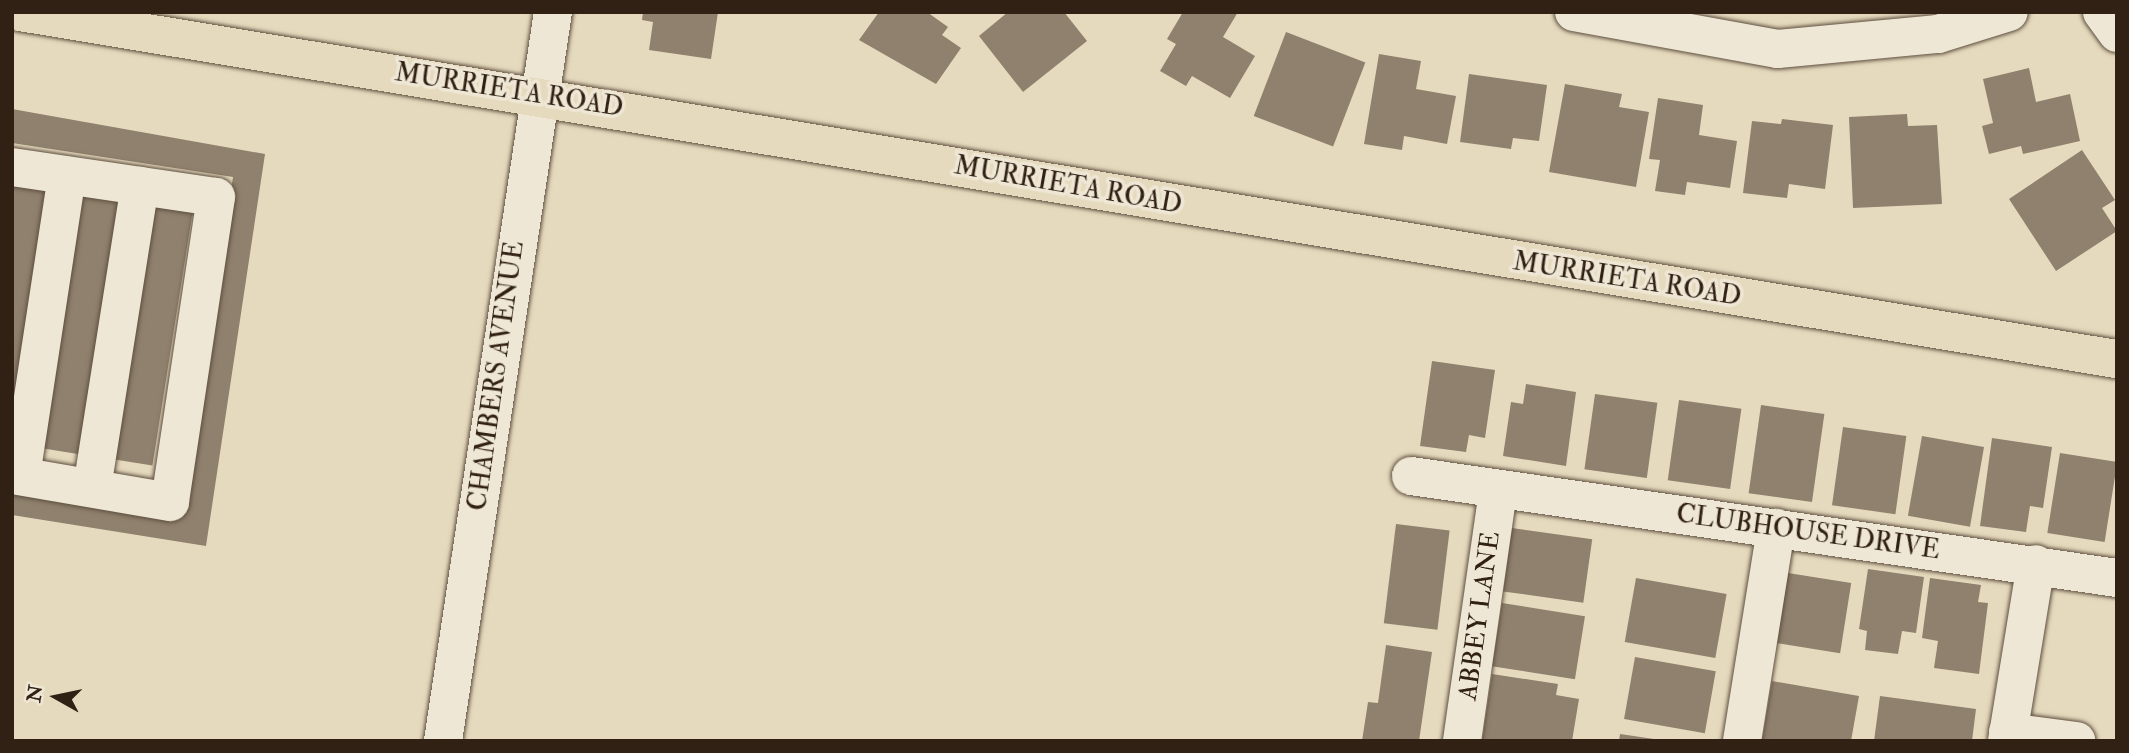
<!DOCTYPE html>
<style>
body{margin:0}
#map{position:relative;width:2129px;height:753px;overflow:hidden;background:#e6dabe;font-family:"IM FELL Double Pica",serif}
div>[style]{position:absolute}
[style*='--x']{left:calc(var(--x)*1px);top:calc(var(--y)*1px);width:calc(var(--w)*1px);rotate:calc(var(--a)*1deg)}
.building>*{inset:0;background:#8f816d;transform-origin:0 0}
.roads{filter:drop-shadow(0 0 2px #5e4f3f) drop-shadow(0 0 2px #5e4f3f)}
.minor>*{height:38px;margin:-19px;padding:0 19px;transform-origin:19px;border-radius:19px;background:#efe7d5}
.major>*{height:38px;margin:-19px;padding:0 19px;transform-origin:19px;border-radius:19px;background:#e6dabe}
span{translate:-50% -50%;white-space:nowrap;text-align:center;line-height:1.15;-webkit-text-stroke:7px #efe7d5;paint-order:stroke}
.street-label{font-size:26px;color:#312115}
.frame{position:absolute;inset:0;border:14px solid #312115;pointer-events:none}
.north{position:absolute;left:21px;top:662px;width:70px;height:70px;-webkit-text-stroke:5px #efe7d5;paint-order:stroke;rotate:279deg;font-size:19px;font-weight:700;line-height:28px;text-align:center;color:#312115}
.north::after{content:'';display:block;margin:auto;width:24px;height:32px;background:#312115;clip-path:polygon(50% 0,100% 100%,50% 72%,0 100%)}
</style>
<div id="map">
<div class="building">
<i style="clip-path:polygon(643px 12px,718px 12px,711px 59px,649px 50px,653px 22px,642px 20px)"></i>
<i style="clip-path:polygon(879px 12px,927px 12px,948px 27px,942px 35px,961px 48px,936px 84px,859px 40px)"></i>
<i style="clip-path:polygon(1008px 12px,1064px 12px,1087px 41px,1023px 92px,979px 36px)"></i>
<i style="clip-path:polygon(1183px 12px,1238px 12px,1223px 37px,1255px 56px,1230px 98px,1192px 76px,1186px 86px,1160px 71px,1176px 44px,1167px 39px)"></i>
<i style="left:1286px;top:32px;width:85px;height:90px;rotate:21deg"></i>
<i style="clip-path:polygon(1379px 54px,1421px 61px,1416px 89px,1456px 96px,1447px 144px,1404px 136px,1402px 150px,1364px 144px)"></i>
<i style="clip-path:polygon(2029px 68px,2036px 102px,2070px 94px,2080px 141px,2023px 154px,2021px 146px,1989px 154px,1982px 126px,1993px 123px,1983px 79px)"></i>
<i style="clip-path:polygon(1469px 74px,1547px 85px,1539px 141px,1513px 138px,1511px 149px,1460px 142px)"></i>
<i style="clip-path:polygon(1565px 84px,1622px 94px,1619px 107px,1649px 112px,1636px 187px,1549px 172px)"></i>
<i style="clip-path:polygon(1658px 98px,1703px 105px,1699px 135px,1737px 141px,1730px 188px,1687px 182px,1685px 195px,1655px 191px,1660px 160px,1649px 159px)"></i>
<i style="clip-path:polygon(12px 109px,265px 154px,206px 546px,12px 515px,12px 485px,183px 512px,233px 177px,12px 143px)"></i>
<i style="clip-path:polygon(1907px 114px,1908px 126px,1937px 125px,1942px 204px,1853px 208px,1849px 117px)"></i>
<i style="clip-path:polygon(1782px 119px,1833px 125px,1825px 189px,1789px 184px,1787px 198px,1743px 193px,1752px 121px,1781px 124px)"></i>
<i style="clip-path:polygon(2082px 150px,2115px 200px,2102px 208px,2117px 231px,2056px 271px,2009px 199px)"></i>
<i style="clip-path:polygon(12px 183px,53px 190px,12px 443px)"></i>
<i style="left:79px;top:195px;width:44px;height:256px;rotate:9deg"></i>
<i style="left:150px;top:206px;width:43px;height:256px;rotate:9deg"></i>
<i style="clip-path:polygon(1432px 361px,1495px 370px,1485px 438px,1469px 435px,1466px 452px,1420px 446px)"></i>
<i style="clip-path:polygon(1526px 384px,1576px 392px,1566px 466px,1503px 456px,1511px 402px,1523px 404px)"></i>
<i style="left:1595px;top:394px;width:63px;height:76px;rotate:8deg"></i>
<i style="left:1679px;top:400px;width:63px;height:81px;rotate:8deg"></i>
<i style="left:1761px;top:405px;width:64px;height:89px;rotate:8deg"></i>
<i style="left:1843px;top:427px;width:64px;height:79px;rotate:8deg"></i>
<i style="left:1922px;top:436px;width:63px;height:81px;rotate:10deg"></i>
<i style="clip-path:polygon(1992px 438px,2052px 447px,2043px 508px,2030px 506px,2026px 532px,1980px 526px)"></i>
<i style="left:2060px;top:453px;width:58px;height:81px;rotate:9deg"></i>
<i style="left:1396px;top:524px;width:54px;height:100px;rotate:7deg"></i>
<i style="left:1512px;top:528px;width:81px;height:64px;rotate:8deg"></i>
<i style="clip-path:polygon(1868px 569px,1924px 577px,1916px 633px,1902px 631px,1898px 654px,1865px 650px,1867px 631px,1859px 629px)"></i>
<i style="left:1788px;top:573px;width:64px;height:71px;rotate:9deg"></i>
<i style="left:1636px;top:578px;width:92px;height:65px;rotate:10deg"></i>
<i style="clip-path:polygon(1930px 578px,1981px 585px,1978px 602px,1988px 603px,1979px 674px,1934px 668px,1938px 641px,1922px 638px)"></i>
<i style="left:1502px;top:603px;width:84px;height:64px;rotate:9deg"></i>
<i style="clip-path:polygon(1386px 645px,1432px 652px,1419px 741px,1362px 741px,1368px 702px,1378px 703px)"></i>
<i style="left:1635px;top:657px;width:82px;height:63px;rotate:10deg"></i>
<i style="clip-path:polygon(1492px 674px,1558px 684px,1556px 695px,1579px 699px,1572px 741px,1482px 741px)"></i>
<i style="clip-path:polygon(1772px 681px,1859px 696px,1851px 741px,1762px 741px)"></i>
<i style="clip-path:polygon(1880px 696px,1976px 709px,1972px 741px,1874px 741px)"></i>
<i style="clip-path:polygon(1620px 734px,1654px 739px,1654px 741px,1619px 741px)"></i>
</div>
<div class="roads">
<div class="minor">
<i style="--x:1574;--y:12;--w:207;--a:10.3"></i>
<i style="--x:1778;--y:49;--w:161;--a:-5.4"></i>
<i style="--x:1938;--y:34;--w:74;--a:-17.2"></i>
<i style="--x:2102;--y:12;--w:26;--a:54"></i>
<i style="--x:12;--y:167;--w:206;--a:8.4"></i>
<i style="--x:216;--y:197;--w:308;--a:98.6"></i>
<i style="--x:170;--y:502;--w:160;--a:-170.3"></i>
<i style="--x:21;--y:476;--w:304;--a:-81.3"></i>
<i style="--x:1411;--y:476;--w:713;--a:8.22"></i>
<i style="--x:92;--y:488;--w:306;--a:-81"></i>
<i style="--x:2008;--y:732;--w:69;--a:7.5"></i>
<i style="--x:443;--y:741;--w:737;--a:-81.42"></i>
<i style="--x:1462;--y:741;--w:252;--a:-81.8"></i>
<i style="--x:1742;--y:741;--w:216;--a:-80.9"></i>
<i style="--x:2007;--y:741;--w:179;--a:-80.7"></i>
</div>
<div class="major">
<i style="--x:20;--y:12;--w:2126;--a:9.4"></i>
</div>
</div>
<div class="street-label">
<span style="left:509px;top:91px;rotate:9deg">MURRIETA ROAD</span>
<span style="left:1068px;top:186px;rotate:10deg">MURRIETA ROAD</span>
<span style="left:1627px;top:280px;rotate:9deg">MURRIETA ROAD</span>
<span style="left:497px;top:376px;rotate:-82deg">CHAMBERS AVENUE</span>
<span style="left:1808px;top:533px;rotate:8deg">CLUBHOUSE DRIVE</span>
<span style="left:1480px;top:616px;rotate:-82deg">ABBEY LANE</span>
</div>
<div class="frame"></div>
<div class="north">N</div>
</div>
